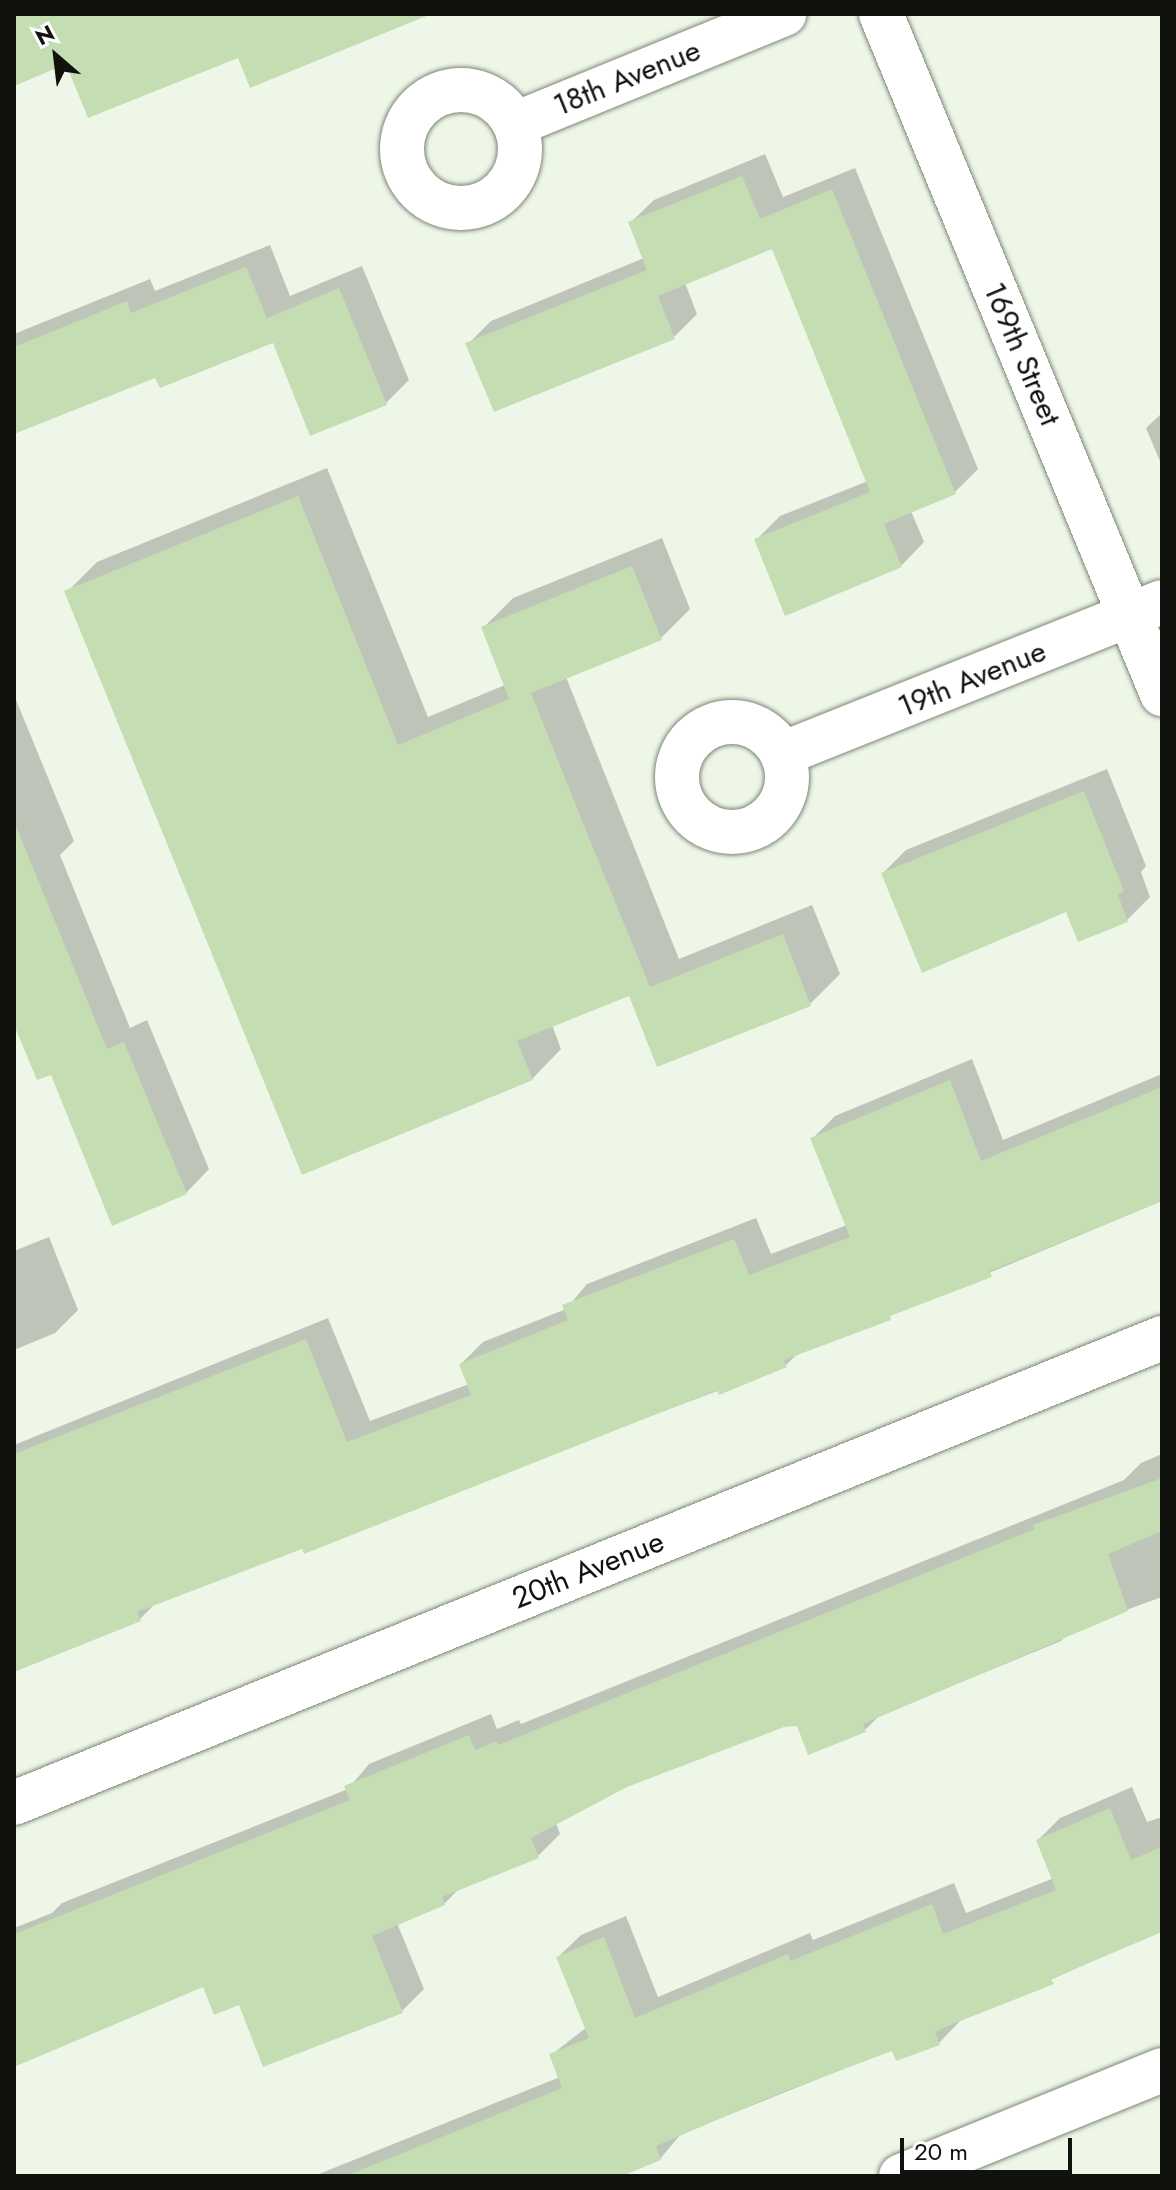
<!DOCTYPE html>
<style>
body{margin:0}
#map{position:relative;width:1176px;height:2190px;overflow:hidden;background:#eef7e7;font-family:Jost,sans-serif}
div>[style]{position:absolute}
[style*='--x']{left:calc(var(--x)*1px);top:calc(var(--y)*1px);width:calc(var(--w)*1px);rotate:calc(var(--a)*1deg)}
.shadow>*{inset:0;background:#0003}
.building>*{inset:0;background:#c5ddb3}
.roads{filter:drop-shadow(0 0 2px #7e8678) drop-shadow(0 0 2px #7e8678)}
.minor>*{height:44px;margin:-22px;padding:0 22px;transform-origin:22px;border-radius:22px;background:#fff}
.minor>.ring{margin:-22px;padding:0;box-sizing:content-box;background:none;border:44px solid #fff;border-radius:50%}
span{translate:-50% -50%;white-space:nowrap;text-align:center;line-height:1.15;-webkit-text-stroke:8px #fff;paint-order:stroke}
.street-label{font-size:30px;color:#0f120d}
.frame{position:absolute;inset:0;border:16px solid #0f120d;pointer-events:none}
.north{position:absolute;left:16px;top:16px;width:80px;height:80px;-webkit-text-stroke:6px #fff;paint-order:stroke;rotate:332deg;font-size:22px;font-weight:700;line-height:32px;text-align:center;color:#0f120d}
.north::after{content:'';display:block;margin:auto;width:28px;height:36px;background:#0f120d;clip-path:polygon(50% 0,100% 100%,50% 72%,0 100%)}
.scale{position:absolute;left:900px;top:2138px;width:172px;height:36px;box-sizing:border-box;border:4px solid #0f120d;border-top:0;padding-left:10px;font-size:24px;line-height:28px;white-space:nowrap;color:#0f120d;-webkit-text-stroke:6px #fff;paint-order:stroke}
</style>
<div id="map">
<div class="shadow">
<i style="clip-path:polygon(765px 154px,783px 197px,855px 168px,978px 469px,955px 492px,911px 511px,924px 542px,901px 566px,756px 540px,780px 516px,868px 481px,773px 247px,685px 283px,697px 314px,674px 337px,468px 344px,491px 321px,644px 258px,630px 223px,654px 200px)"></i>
<i style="clip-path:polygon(270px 245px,290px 296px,362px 266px,409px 380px,386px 403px,274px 340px,156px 375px,14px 432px,14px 334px,150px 279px,155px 291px)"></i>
<i style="clip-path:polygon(1162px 413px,1162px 466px,1146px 428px)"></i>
<i style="clip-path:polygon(327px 468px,428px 717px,505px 685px,483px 628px,513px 598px,662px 538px,690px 609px,661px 638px,566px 677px,679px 959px,812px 905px,840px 974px,810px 1004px,630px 993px,552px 1025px,561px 1049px,532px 1079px,67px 592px,97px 562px)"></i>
<i style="clip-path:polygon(14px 695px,74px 841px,60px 855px,130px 1028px,147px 1020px,209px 1169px,186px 1193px,52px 1072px,38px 1078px,14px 1019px)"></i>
<i style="clip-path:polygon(1107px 769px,1146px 866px,1141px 872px,1150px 897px,1127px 920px,883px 873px,906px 850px)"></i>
<i style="clip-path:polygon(972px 1059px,1003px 1140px,1162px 1074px,1162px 1201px,799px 1352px,786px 1365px,156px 1603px,140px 1619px,14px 1670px,14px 1445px,328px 1318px,370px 1421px,469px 1384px,461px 1364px,483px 1342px,566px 1309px,587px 1284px,756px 1218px,771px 1254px,847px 1225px,813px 1138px,835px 1116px)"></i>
<i style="clip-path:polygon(49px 1237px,78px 1310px,55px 1333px,14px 1350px,14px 1251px)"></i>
<i style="clip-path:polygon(1162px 1454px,1162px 1597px,1071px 1630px,1061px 1641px,879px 1716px,865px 1730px,783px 1725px,626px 1785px,556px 1823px,560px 1834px,538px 1856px,461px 1887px,444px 1904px,397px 1923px,424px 1989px,402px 2011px,240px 2003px,204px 1985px,14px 2065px,14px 1928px,52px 1913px,62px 1903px,348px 1789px,369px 1764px,491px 1714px,497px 1729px,519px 1720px,521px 1724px,1124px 1480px,1141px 1463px)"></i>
<i style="clip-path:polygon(1132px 1787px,1147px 1822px,1162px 1817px,1162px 1930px,961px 2020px,939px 2043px,893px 2049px,681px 2134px,660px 2159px,616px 2176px,314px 2176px,560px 2077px,551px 2055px,587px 2027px,558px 1957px,581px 1935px,626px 1916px,658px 1997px,810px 1933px,813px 1940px,954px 1883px,966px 1913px,1054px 1878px,1038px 1840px,1060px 1818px)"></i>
</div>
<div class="building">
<i style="clip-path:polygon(14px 14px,429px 14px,429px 15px,250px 88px,238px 58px,88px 118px,66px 64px,14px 86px)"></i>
<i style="clip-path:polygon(742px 176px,760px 219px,832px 189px,956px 494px,884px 524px,902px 567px,785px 616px,754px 539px,870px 492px,772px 249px,658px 296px,675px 339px,494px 412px,465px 343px,647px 270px,650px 278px,628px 222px)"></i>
<i style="clip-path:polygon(246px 267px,267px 318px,339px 288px,387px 405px,310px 436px,273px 343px,160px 388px,155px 378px,14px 434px,14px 347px,127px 301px,131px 313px)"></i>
<i style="clip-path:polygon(298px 496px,398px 745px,509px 699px,481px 627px,632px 566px,662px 640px,531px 693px,587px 833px,650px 987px,783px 934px,811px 1006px,657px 1067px,629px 996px,517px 1041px,533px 1080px,302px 1175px,64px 591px)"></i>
<i style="clip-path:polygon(1084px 791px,1124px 891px,1118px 895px,1128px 922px,1078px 942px,1066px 912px,922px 973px,881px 873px)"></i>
<i style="clip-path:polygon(16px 826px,107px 1049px,124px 1042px,187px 1194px,112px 1226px,51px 1075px,37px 1080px,14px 1025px)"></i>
<i style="clip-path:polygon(950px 1080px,981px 1161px,1162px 1087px,1162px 1201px,990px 1271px,992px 1277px,890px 1316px,891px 1320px,784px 1360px,787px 1367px,719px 1395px,717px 1390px,304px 1554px,302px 1549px,137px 1612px,141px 1621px,14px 1672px,14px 1454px,306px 1339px,347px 1442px,471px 1395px,459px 1364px,568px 1320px,562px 1305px,734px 1239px,749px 1275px,850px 1237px,810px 1138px)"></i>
<i style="clip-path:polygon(1162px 1478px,1162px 1531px,1108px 1554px,1128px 1611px,863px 1724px,866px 1732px,808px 1755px,797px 1726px,784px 1727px,627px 1787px,531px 1838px,539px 1858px,442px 1897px,445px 1905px,372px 1936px,403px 2013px,263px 2067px,239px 2005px,214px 2015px,203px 1987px,14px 2067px,14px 1934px,350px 1800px,344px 1786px,469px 1735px,475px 1750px,497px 1741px,498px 1745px,1035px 1529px,1033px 1525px)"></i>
<i style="clip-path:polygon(1110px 1808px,1131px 1860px,1162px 1847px,1162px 1932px,1051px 1979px,1054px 1984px,950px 2025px,935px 2032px,940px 2045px,896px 2061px,892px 2051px,780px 2093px,656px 2146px,661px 2160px,622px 2176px,346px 2176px,562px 2088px,549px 2054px,589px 2038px,556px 1957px,604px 1937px,635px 2018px,788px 1954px,790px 1961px,932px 1904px,943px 1934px,1056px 1890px,1036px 1840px)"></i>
</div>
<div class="roads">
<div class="minor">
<i style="--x:881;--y:14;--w:736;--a:67.55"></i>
<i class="ring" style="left:402px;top:90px;width:74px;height:74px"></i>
<i style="--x:515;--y:124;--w:291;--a:-22.2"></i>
<i class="ring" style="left:677px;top:722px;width:66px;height:66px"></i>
<i style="--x:782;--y:754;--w:409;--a:-21.8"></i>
<i style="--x:14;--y:1803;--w:1239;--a:-22.05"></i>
<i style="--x:901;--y:2176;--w:282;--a:-22.1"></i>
</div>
</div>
<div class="street-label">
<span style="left:627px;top:78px;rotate:-22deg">18th Avenue</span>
<span style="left:1022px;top:354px;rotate:67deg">169th Street</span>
<span style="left:972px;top:679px;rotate:-22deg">19th Avenue</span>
<span style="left:588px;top:1570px;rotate:-22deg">20th Avenue</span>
</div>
<div class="frame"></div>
<div class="north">N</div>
<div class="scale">20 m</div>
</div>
